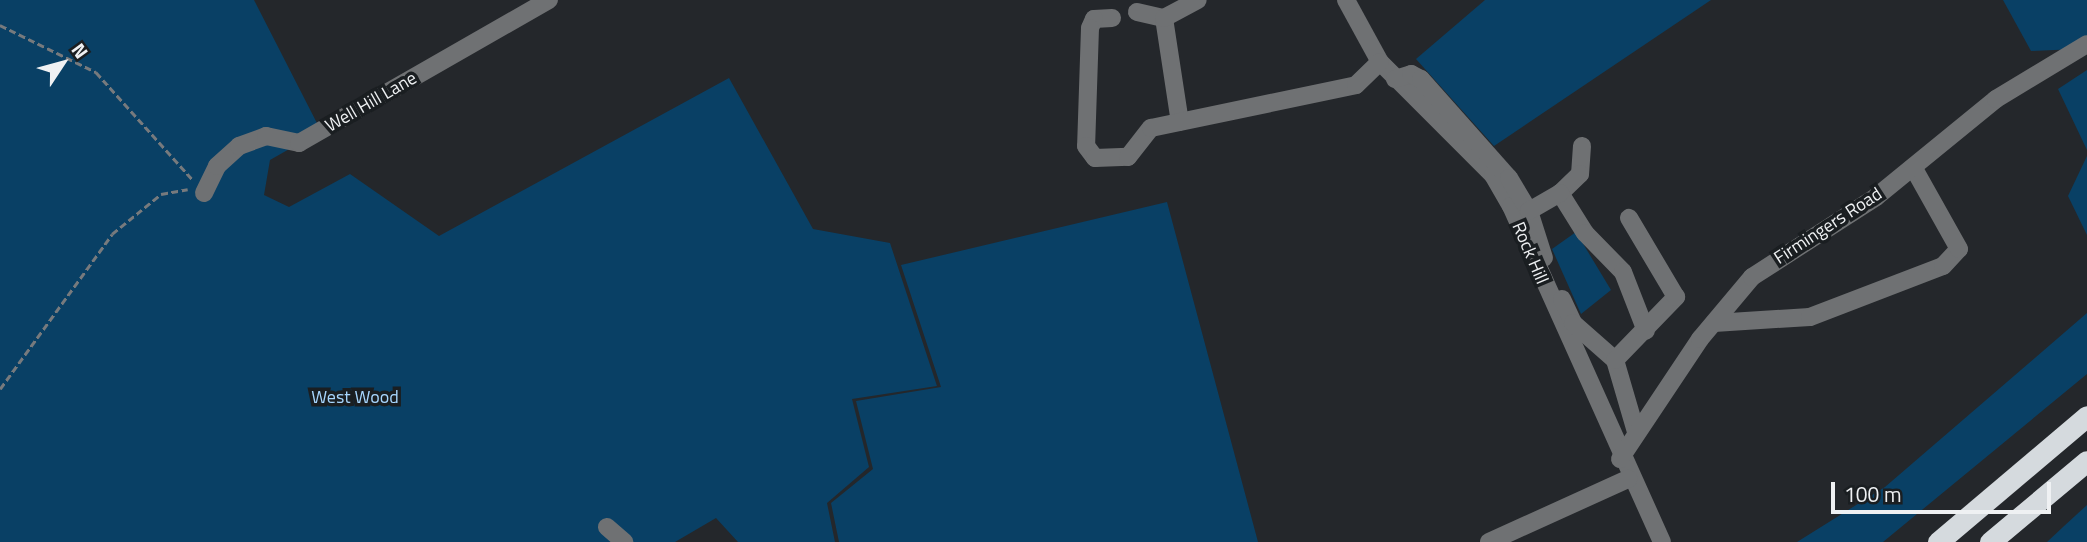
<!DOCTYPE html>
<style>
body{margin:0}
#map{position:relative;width:2087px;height:542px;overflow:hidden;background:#24272b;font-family:"Titillium Web",sans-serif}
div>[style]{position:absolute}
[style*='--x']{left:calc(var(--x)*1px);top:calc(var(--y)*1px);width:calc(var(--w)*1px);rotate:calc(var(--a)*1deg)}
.green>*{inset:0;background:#094065}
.path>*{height:2.5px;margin-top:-1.25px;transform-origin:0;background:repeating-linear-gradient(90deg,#777a7d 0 7px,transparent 0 10.5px)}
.minor>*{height:18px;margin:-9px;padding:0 9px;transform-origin:9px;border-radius:9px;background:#6f7173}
.highway>*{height:21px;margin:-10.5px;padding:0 10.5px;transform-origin:10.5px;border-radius:10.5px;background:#d5dade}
span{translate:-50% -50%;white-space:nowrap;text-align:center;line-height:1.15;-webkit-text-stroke:7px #1a1e21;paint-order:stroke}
.street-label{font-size:18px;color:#eff1f3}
.park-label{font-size:18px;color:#a7d6fe}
.north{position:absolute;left:28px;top:28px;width:70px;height:70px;-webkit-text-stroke:5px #1a1e21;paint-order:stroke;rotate:54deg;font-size:19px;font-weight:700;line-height:28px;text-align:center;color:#eff1f3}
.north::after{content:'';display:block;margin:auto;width:24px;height:32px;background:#eff1f3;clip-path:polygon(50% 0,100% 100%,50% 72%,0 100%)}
.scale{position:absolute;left:1831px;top:482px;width:220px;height:32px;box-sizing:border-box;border:4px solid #eff1f3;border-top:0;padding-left:9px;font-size:21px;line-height:24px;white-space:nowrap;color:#eff1f3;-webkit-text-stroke:5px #1a1e21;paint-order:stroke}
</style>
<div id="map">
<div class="green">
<i style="clip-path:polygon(0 0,254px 0,321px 131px,270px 160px,264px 195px,289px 207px,350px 174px,439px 236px,729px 78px,813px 229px,890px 243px,937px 386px,852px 399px,869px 467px,827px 503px,835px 542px,738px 542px,716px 518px,675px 542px,0 542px)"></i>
<i style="clip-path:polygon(1485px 0,1711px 0,1494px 146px,1416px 59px)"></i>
<i style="clip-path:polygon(2003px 0,2087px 0,2087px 41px,2077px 49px,2031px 51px)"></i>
<i style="clip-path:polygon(2087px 70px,2087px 150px,2058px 89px)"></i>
<i style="clip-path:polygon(2087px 156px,2087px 235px,2068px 196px)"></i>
<i style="clip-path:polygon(1167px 202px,1258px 542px,839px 542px,831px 503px,873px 469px,856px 401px,941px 387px,901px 265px)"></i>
<i style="clip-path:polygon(1576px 232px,1611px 290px,1581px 314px,1552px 249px)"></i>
<i style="clip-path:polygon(2087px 313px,2087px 374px,1883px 542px,1797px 542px,1885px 487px)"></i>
<i style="clip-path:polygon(2087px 505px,2087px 542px,2047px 542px,2063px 527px)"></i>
</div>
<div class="path">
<i style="--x:0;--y:25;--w:107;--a:26.1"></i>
<i style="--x:96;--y:72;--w:145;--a:48.1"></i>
<i style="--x:0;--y:389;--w:191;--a:-54.1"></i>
<i style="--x:112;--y:234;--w:63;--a:-39.2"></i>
<i style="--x:161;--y:194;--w:27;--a:-10"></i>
</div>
<div class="minor">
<i style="--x:1346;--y:0;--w:71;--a:61.3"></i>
<i style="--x:1380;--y:62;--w:160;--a:45"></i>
<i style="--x:1493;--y:175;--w:36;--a:60"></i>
<i style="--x:1511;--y:206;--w:368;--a:65.8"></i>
<i style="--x:1137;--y:12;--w:28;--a:13"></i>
<i style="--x:1164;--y:18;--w:105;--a:81.3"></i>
<i style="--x:1112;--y:18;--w:18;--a:177"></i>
<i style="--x:1094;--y:19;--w:10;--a:114"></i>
<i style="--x:1090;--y:28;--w:118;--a:91.9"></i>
<i style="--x:1086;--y:146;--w:15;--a:53"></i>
<i style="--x:1095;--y:158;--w:33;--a:-2"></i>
<i style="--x:1128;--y:157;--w:37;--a:-52"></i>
<i style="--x:1151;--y:128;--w:209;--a:-11.8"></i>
<i style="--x:1356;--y:85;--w:33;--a:-44"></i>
<i style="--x:1164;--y:18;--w:38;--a:-28"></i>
<i style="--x:1395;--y:79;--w:17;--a:-17"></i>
<i style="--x:1411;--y:74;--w:11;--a:27"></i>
<i style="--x:1421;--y:79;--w:132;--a:48.4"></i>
<i style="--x:1509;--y:178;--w:39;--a:59"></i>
<i style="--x:1529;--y:211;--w:49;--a:72.3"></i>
<i style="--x:1582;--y:146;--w:28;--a:94"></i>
<i style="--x:1580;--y:174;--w:28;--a:136"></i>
<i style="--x:1560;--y:193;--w:47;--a:58"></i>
<i style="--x:1585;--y:233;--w:54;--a:45.7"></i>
<i style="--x:1623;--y:272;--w:63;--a:68.7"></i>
<i style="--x:204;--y:193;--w:30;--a:-64"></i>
<i style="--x:217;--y:166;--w:30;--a:-42"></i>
<i style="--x:239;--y:146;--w:29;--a:-20"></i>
<i style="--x:266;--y:136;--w:34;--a:12"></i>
<i style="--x:299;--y:143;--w:288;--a:-29.8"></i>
<i style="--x:1529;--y:211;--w:36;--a:-30"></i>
<i style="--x:1562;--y:299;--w:26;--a:65"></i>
<i style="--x:1573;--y:323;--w:56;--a:41.4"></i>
<i style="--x:1615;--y:360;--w:75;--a:73.7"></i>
<i style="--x:1714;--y:323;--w:96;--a:-3.6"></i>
<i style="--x:1810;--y:317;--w:142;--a:-21"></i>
<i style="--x:1943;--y:266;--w:23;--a:-47"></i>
<i style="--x:1959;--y:249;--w:94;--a:-119.3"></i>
<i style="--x:1615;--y:360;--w:88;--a:-45.9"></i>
<i style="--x:1676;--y:297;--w:92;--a:-120.7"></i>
<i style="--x:1620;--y:459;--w:144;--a:-56.3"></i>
<i style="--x:1700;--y:339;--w:81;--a:-50"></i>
<i style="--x:1752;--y:277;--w:148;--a:-32.8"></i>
<i style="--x:1876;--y:197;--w:155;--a:-39.2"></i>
<i style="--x:1996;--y:99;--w:106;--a:-31.1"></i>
<i style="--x:607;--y:527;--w:23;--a:41"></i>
<i style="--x:1489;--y:542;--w:153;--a:-24.4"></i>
</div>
<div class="highway">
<i style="--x:1938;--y:542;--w:195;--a:-40.2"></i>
<i style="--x:1990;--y:542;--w:126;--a:-39.9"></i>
</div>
<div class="street-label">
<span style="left:371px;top:102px;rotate:-30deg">Well Hill Lane</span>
<span style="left:1828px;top:226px;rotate:-33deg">Firmingers Road</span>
<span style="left:1530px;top:253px;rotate:67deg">Rock Hill</span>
</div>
<div class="park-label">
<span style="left:355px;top:397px">West Wood</span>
</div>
<div class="north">N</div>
<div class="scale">100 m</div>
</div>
